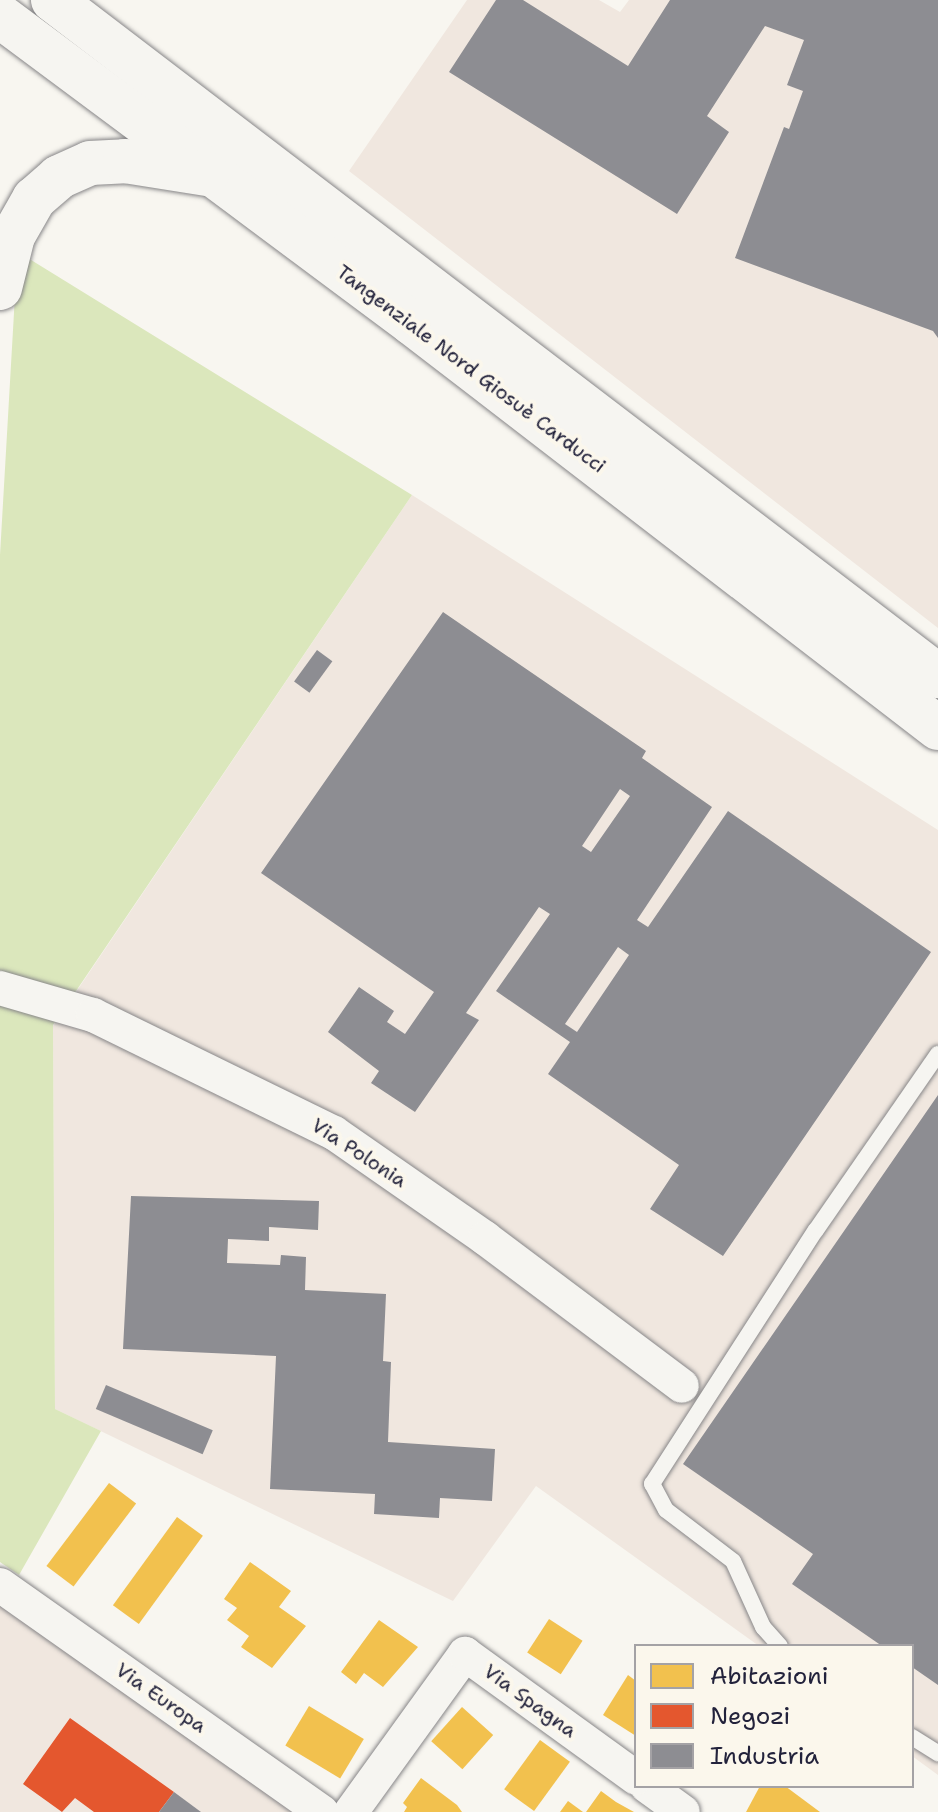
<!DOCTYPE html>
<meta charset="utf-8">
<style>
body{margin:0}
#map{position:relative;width:938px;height:1812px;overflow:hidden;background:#f8f6f0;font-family:"Shantell Sans",sans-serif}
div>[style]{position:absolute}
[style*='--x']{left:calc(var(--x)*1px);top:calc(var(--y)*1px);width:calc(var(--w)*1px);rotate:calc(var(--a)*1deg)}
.built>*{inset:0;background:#f0e7df}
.green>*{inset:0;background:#dbe7bc}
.homes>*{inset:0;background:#f2c14e;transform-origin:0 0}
.shops>*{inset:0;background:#e4572e}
.industry>*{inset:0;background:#8d8d92;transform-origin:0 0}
.roads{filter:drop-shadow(0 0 2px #878688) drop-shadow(0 0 2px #878688)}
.service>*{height:16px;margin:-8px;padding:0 8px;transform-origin:8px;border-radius:8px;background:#f6f5f1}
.minor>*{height:34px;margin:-17px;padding:0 17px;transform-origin:17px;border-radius:17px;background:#f6f5f1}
.trunk>*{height:44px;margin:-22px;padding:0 22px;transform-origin:22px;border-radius:22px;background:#f6f5f1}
span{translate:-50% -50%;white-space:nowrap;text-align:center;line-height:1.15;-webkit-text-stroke:8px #fbf7ec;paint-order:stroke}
.street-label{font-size:20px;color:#22223b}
.legend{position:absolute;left:634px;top:1644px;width:280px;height:144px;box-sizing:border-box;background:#fbf7ec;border:2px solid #a4a2a5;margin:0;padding:10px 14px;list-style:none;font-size:24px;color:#22223b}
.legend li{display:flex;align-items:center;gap:16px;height:40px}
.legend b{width:40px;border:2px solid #a4a2a5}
</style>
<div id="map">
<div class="built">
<i style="clip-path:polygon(467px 0,599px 0,620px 12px,629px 0,938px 0,938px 628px,349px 171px)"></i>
<i style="clip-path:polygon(412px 495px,938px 830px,938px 1775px,912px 1756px,912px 1646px,759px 1646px,536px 1486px,453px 1601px,55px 1409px,53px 1026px)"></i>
<i style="clip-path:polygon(0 1603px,293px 1812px,0 1812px)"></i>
</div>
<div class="green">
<i style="clip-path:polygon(23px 255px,412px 495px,53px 1025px,55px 1409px,101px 1431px,19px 1575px,0 1562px,0 555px,16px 278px)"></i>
</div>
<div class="homes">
<i style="left:109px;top:1483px;width:34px;height:104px;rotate:37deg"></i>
<i style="left:177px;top:1517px;width:32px;height:109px;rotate:36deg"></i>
<i style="clip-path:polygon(250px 1562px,291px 1591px,279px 1607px,306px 1626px,272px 1668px,241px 1647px,249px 1636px,227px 1620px,237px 1608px,224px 1599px)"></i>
<i style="left:549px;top:1619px;width:40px;height:40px;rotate:33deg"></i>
<i style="clip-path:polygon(379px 1620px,418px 1647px,383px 1687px,364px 1673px,356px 1684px,341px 1672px)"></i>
<i style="clip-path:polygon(628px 1675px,636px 1681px,636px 1736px,603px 1715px)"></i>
<i style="left:309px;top:1706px;width:64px;height:46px;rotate:31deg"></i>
<i style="left:462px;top:1707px;width:42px;height:46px;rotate:42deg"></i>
<i style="left:540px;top:1740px;width:37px;height:61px;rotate:36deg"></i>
<i style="clip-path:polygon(421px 1778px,457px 1805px,462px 1812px,404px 1812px,407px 1807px,403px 1803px)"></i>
<i style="clip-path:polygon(760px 1786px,785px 1786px,820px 1812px,746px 1812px)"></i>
<i style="clip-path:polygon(601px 1791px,616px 1802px,634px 1812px,586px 1812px)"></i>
<i style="clip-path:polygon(568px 1801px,583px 1812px,560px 1812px)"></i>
</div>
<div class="shops">
<i style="clip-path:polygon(70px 1718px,174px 1792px,159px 1812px,94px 1812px,75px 1798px,62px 1812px,23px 1784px)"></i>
</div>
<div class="industry">
<i style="clip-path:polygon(496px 0,523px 0,628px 66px,670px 0,938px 0,938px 338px,933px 331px,735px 258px,784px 127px,789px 129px,803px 91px,787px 85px,804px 40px,765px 26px,707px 116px,729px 132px,677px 214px,449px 72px)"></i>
<i style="clip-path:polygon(evenodd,443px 612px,646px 751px,642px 758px,712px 807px,637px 920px,648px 927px,728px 811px,931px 952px,723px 1256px,650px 1209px,679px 1165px,548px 1074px,570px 1042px,496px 991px,550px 914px,539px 907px,466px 1013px,479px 1020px,415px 1112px,371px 1083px,379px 1071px,328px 1032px,359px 987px,394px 1011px,387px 1022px,405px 1034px,434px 992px,261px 873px,443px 612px,620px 789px,630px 796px,591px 852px,582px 846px,620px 789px,443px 612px,618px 947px,629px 955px,577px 1032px,565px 1024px,618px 947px)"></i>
<i style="left:317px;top:650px;width:19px;height:39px;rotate:36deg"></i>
<i style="clip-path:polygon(938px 1095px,938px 1685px,912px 1667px,912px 1646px,882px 1646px,792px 1584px,813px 1554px,683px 1464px)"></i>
<i style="clip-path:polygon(131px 1196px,319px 1201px,318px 1230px,269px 1227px,269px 1241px,228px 1239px,227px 1263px,280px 1265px,281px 1255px,306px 1257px,305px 1290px,386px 1294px,383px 1361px,391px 1362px,388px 1442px,495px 1449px,492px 1501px,440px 1498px,439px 1518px,374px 1514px,375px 1494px,270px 1489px,276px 1356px,123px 1349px)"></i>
<i style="left:106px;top:1385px;width:116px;height:26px;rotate:23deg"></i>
<i style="clip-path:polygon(174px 1792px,201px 1812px,159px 1812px)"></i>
</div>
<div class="roads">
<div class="service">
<i style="--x:780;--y:1646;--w:25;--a:-132"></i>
<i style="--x:763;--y:1627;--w:72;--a:-114.4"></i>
<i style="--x:733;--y:1561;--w:84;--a:-142.7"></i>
<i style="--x:666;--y:1510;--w:30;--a:-118"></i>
<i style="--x:652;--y:1484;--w:302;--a:-57.2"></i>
<i style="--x:816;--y:1230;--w:214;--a:-55.3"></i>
<i style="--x:912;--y:1737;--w:31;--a:32"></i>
</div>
<div class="minor">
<i style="--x:0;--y:988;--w:97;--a:16.2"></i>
<i style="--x:93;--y:1015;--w:268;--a:26.1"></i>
<i style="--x:334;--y:1133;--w:184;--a:34.8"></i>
<i style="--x:485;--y:1238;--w:246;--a:36.9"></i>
<i style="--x:0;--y:1585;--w:394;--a:35.2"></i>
<i style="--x:647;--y:1786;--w:44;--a:35.8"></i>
<i style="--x:351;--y:1812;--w:195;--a:-54.2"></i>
<i style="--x:465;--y:1654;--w:211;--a:35.9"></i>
</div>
<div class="trunk">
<i style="--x:53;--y:0;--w:1114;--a:37.37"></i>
<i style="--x:0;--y:16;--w:514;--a:36.69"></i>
<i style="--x:412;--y:323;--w:664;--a:37.59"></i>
<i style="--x:0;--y:288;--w:54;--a:-76"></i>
<i style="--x:13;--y:236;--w:43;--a:-60.4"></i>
<i style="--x:34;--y:199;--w:33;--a:-41"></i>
<i style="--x:59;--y:177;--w:34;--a:-24"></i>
<i style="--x:90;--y:163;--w:35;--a:-3"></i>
<i style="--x:125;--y:161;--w:83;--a:9"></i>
</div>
</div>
<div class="street-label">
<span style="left:471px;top:369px;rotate:37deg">Tangenziale Nord Giosuè Carducci</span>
<span style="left:359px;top:1153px;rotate:33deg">Via Polonia</span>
<span style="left:161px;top:1698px;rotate:35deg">Via Europa</span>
<span style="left:530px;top:1701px;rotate:36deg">Via Spagna</span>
</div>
<ul class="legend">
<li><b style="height:22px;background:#f2c14e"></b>Abitazioni</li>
<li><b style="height:22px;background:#e4572e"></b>Negozi</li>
<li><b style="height:22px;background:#8d8d92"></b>Industria</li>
</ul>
</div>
